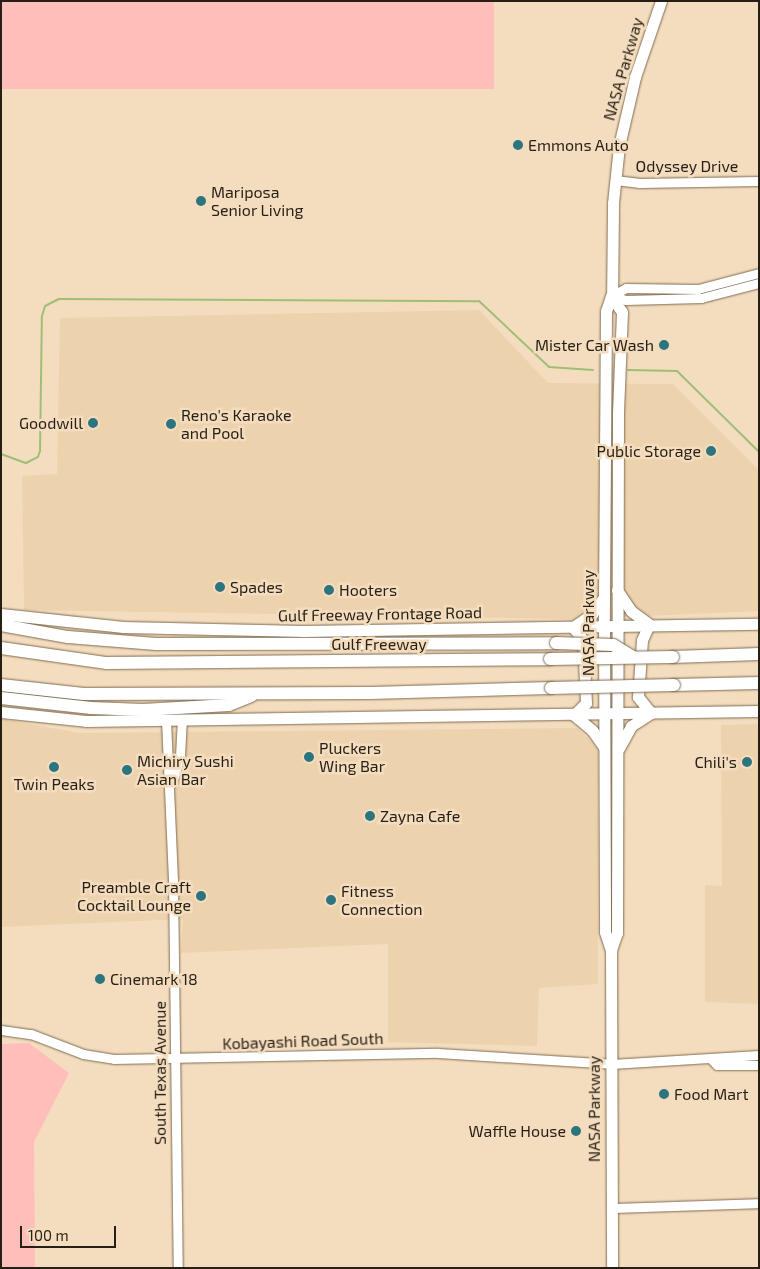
<!DOCTYPE html>
<style>
body{margin:0}
#map{position:relative;width:760px;height:1269px;overflow:hidden;background:#f4ddbf;font-family:"Exo 2",sans-serif}
div>[style]{position:absolute}
[style*='--x']{left:calc(var(--x)*1px);top:calc(var(--y)*1px);width:calc(var(--w)*1px);rotate:calc(var(--a)*1deg)}
.built>*{inset:0;background:#edd2ae}
.green>*{inset:0;background:#ffbeba;transform-origin:0 0}
.stream>*{height:2px;margin:-1px;padding:0 1px;transform-origin:1px;border-radius:1px;background:#9fbf77}
.roads{filter:drop-shadow(0 0 1px #806c51) drop-shadow(0 0 1px #806c51)}
.minor>*{height:9px;margin:-4.5px;padding:0 4.5px;transform-origin:4.5px;border-radius:4.5px;background:#fff}
.major>*{height:11px;margin:-5.5px;padding:0 5.5px;transform-origin:5.5px;border-radius:5.5px;background:#fff}
.highway>*{height:12px;margin:-6px;padding:0 6px;transform-origin:6px;border-radius:6px;background:#fff}
.bridges{filter:drop-shadow(0 0 1px #806c51) drop-shadow(0 0 1px #806c51)}
.highway-bridge>*{height:12px;margin:-6px;padding:0 6px;transform-origin:6px;border-radius:6px;background:#fff}
.dots>*{width:14px;height:14px;translate:-50% -50%;box-sizing:border-box;border:2px solid #f4ddbf;border-radius:50%}
span{translate:-50% -50%;white-space:nowrap;text-align:center;line-height:1.15;-webkit-text-stroke:5px #f4ddbf;paint-order:stroke}
.street-label{font-size:16px;color:#271f14}
.poi-label{font-size:16px;color:#271f14}
.left{translate:0 -50%;text-align:left}
.right{translate:-100% -50%;text-align:right}
.frame{position:absolute;inset:0;border:2px solid #271f14;pointer-events:none}
.scale{position:absolute;left:20px;top:1226px;width:96px;height:22px;box-sizing:border-box;border:2px solid #271f14;border-top:0;padding-left:6px;font-size:15px;line-height:18px;white-space:nowrap;color:#271f14;-webkit-text-stroke:4px #f4ddbf;paint-order:stroke}
</style>
<div id="map">
<div class="built">
<i style="clip-path:polygon(479px 310px,548px 383px,673px 384px,759px 470px,759px 611px,575px 619px,24px 610px,22px 476px,57px 474px,60px 318px)"></i>
<i style="clip-path:polygon(1px 719px,80px 733px,577px 728px,598px 748px,598px 984px,539px 988px,537px 1046px,388px 1042px,388px 944px,181px 953px,183px 919px,1px 927px)"></i>
<i style="clip-path:polygon(759px 724px,759px 1004px,705px 1002px,705px 885px,722px 886px,721px 725px)"></i>
</div>
<div class="green">
<i style="left:1px;top:1px;width:493px;height:88px"></i>
<i style="clip-path:polygon(29px 1043px,69px 1073px,34px 1142px,35px 1268px,1px 1268px,1px 1044px)"></i>
</div>
<div class="stream">
<i style="--x:628;--y:370;--w:49;--a:1.2"></i>
<i style="--x:677;--y:371;--w:115;--a:44.6"></i>
<i style="--x:1;--y:454;--w:27;--a:20"></i>
<i style="--x:26;--y:463;--w:13;--a:-27"></i>
<i style="--x:38;--y:457;--w:6;--a:-72"></i>
<i style="--x:40;--y:451;--w:135;--a:-89.2"></i>
<i style="--x:42;--y:316;--w:10;--a:-73"></i>
<i style="--x:45;--y:306;--w:16;--a:-27"></i>
<i style="--x:59;--y:299;--w:420;--a:0.3"></i>
<i style="--x:479;--y:301;--w:96;--a:43.3"></i>
<i style="--x:549;--y:367;--w:44;--a:3.9"></i>
</div>
<div class="roads">
<div class="minor">
<i style="--x:615;--y:180;--w:25;--a:7"></i>
<i style="--x:640;--y:183;--w:119;--a:-1"></i>
<i style="--x:611;--y:296;--w:17;--a:-28"></i>
<i style="--x:626;--y:288;--w:72;--a:0.8"></i>
<i style="--x:698;--y:289;--w:63;--a:-14.7"></i>
<i style="--x:611;--y:296;--w:16;--a:15"></i>
<i style="--x:626;--y:300;--w:75;--a:-1.5"></i>
<i style="--x:701;--y:298;--w:60;--a:-14.5"></i>
<i style="--x:166;--y:720;--w:160;--a:87.5"></i>
<i style="--x:173;--y:880;--w:388;--a:89.3"></i>
<i style="--x:172;--y:783;--w:28;--a:-73"></i>
<i style="--x:180;--y:756;--w:36;--a:-87"></i>
<i style="--x:1;--y:1030;--w:30;--a:8"></i>
<i style="--x:31;--y:1034;--w:56;--a:21"></i>
<i style="--x:83;--y:1054;--w:31;--a:9"></i>
<i style="--x:114;--y:1059;--w:324;--a:-1.1"></i>
<i style="--x:438;--y:1053;--w:173;--a:3.6"></i>
<i style="--x:611;--y:1064;--w:148;--a:-3.5"></i>
<i style="--x:712;--y:1060;--w:7;--a:45"></i>
<i style="--x:717;--y:1065;--w:42;--a:0"></i>
<i style="--x:611;--y:1208;--w:148;--a:-1.9"></i>
</div>
<div class="major">
<i style="--x:611;--y:296;--w:16;--a:108"></i>
<i style="--x:606;--y:311;--w:316;--a:90.4"></i>
<i style="--x:604;--y:627;--w:305;--a:89.8"></i>
<i style="--x:605;--y:932;--w:20;--a:72"></i>
<i style="--x:611;--y:951;--w:317;--a:89.8"></i>
<i style="--x:612;--y:303;--w:100;--a:-89.4"></i>
<i style="--x:613;--y:203;--w:57;--a:-84"></i>
<i style="--x:619;--y:146;--w:71;--a:-76.9"></i>
<i style="--x:635;--y:77;--w:80;--a:-71.1"></i>
<i style="--x:617;--y:590;--w:25;--a:56"></i>
<i style="--x:631;--y:611;--w:22;--a:36"></i>
<i style="--x:1;--y:614;--w:123;--a:6.1"></i>
<i style="--x:123;--y:627;--w:181;--a:1.3"></i>
<i style="--x:304;--y:631;--w:455;--a:-0.9"></i>
<i style="--x:1;--y:712;--w:85;--a:6"></i>
<i style="--x:86;--y:721;--w:673;--a:-0.85"></i>
<i style="--x:574;--y:715;--w:17;--a:-45"></i>
<i style="--x:586;--y:703;--w:63;--a:-92.7"></i>
<i style="--x:583;--y:640;--w:16;--a:-128"></i>
<i style="--x:573;--y:627;--w:23;--a:-34"></i>
<i style="--x:592;--y:614;--w:21;--a:-55"></i>
<i style="--x:574;--y:715;--w:23;--a:40"></i>
<i style="--x:592;--y:730;--w:21;--a:55"></i>
<i style="--x:619;--y:748;--w:25;--a:-61"></i>
<i style="--x:631;--y:726;--w:24;--a:-33"></i>
<i style="--x:651;--y:713;--w:21;--a:-129"></i>
<i style="--x:638;--y:697;--w:57;--a:-86"></i>
<i style="--x:642;--y:640;--w:17;--a:-66"></i>
<i style="--x:611;--y:950;--w:18;--a:-71"></i>
<i style="--x:617;--y:933;--w:521;--a:-89.89"></i>
<i style="--x:618;--y:412;--w:100;--a:-87.7"></i>
<i style="--x:622;--y:312;--w:19;--a:-125"></i>
</div>
<div class="highway">
<i style="--x:1;--y:625;--w:68;--a:10.2"></i>
<i style="--x:68;--y:637;--w:88;--a:4.5"></i>
<i style="--x:156;--y:644;--w:400;--a:-0.1"></i>
<i style="--x:1;--y:648;--w:107;--a:8.1"></i>
<i style="--x:107;--y:663;--w:443;--a:-0.5"></i>
<i style="--x:673;--y:657;--w:86;--a:-2"></i>
<i style="--x:1;--y:685;--w:83;--a:6.2"></i>
<i style="--x:84;--y:694;--w:287;--a:-0.2"></i>
<i style="--x:371;--y:693;--w:180;--a:-1.6"></i>
<i style="--x:674;--y:685;--w:85;--a:-1.3"></i>
<i style="--x:1;--y:698;--w:91;--a:6.3"></i>
<i style="--x:91;--y:708;--w:52;--a:2.2"></i>
<i style="--x:143;--y:710;--w:86;--a:-3.3"></i>
<i style="--x:229;--y:705;--w:24;--a:-22"></i>
</div>
</div>
<div class="bridges">
<div class="highway-bridge">
<i style="--x:556;--y:643;--w:57;--a:2"></i>
<i style="--x:613;--y:645;--w:23;--a:31"></i>
<i style="--x:550;--y:659;--w:123;--a:-0.9"></i>
<i style="--x:551;--y:688;--w:123;--a:-1.4"></i>
</div>
</div>
<div class="dots">
<i style="left:518px;top:145px;background:#2c757e"></i>
<i style="left:201px;top:201px;background:#2c757e"></i>
<i style="left:664px;top:345px;background:#2c757e"></i>
<i style="left:93px;top:423px;background:#2c757e"></i>
<i style="left:171px;top:424px;background:#2c757e"></i>
<i style="left:711px;top:451px;background:#2c757e"></i>
<i style="left:220px;top:587px;background:#2c757e"></i>
<i style="left:329px;top:590px;background:#2c757e"></i>
<i style="left:309px;top:757px;background:#2c757e"></i>
<i style="left:747px;top:762px;background:#2c757e"></i>
<i style="left:54px;top:767px;background:#2c757e"></i>
<i style="left:127px;top:770px;background:#2c757e"></i>
<i style="left:370px;top:816px;background:#2c757e"></i>
<i style="left:201px;top:896px;background:#2c757e"></i>
<i style="left:331px;top:900px;background:#2c757e"></i>
<i style="left:100px;top:979px;background:#2c757e"></i>
<i style="left:664px;top:1094px;background:#2c757e"></i>
<i style="left:576px;top:1131px;background:#2c757e"></i>
</div>
<div class="street-label">
<span style="left:623px;top:69px;rotate:-74deg">NASA Parkway</span>
<span style="left:687px;top:166px">Odyssey Drive</span>
<span style="left:380px;top:614px;rotate:-1deg">Gulf Freeway Frontage Road</span>
<span style="left:588px;top:623px;rotate:-90deg">NASA Parkway</span>
<span style="left:379px;top:644px">Gulf Freeway</span>
<span style="left:303px;top:1041px;rotate:-2deg">Kobayashi Road South</span>
<span style="left:160px;top:1073px;rotate:-90deg">South Texas Avenue</span>
<span style="left:594px;top:1109px;rotate:-90deg">NASA Parkway</span>
</div>
<div class="poi-label">
<span class="left" style="left:528px;top:145px">Emmons Auto</span>
<span class="left" style="left:211px;top:201px">Mariposa<br>Senior Living</span>
<span class="right" style="left:654px;top:345px">Mister Car Wash</span>
<span class="left" style="left:181px;top:424px">Reno's Karaoke<br>and Pool</span>
<span class="right" style="left:83px;top:423px">Goodwill</span>
<span class="right" style="left:701px;top:451px">Public Storage</span>
<span class="left" style="left:230px;top:587px">Spades</span>
<span class="left" style="left:339px;top:590px">Hooters</span>
<span class="left" style="left:319px;top:757px">Pluckers<br>Wing Bar</span>
<span class="left" style="left:137px;top:770px">Michiry Sushi<br>Asian Bar</span>
<span class="right" style="left:737px;top:762px">Chili's</span>
<span style="left:54px;top:784px">Twin Peaks</span>
<span class="left" style="left:380px;top:816px">Zayna Cafe</span>
<span class="right" style="left:191px;top:896px">Preamble Craft<br>Cocktail Lounge</span>
<span class="left" style="left:341px;top:900px">Fitness<br>Connection</span>
<span class="left" style="left:110px;top:979px">Cinemark 18</span>
<span class="left" style="left:674px;top:1094px">Food Mart</span>
<span class="right" style="left:566px;top:1131px">Waffle House</span>
</div>
<div class="frame"></div>
<div class="scale">100 m</div>
</div>
